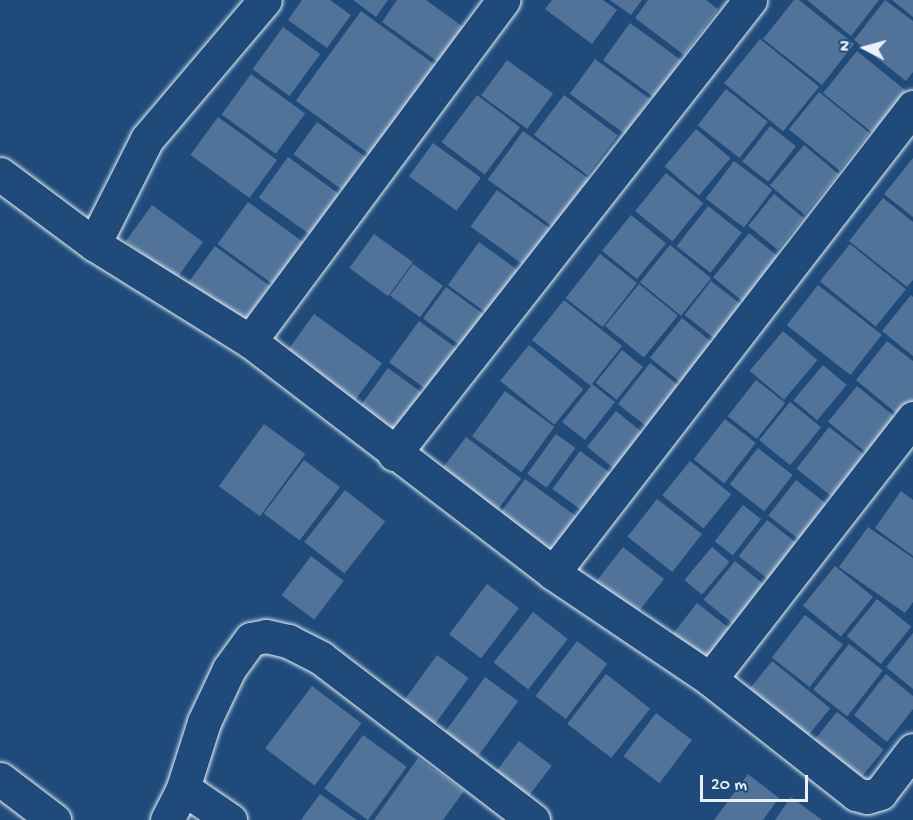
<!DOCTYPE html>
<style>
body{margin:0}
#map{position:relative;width:913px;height:820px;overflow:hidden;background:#1f4a7a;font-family:"Gochi Hand",sans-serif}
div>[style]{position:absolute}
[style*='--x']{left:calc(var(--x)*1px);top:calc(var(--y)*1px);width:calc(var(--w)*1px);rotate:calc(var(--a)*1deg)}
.building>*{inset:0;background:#517399;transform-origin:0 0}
.roads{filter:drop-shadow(0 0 2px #e8f1f8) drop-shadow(0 0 2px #e8f1f8)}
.minor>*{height:33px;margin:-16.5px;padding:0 16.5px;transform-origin:16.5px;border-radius:16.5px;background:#1f4a7a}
span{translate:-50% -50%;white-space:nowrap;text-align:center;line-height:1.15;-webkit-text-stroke:4.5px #1f4a7a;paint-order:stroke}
.north{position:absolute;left:835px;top:18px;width:60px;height:60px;-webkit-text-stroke:4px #1f4a7a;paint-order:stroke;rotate:276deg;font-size:16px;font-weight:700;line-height:24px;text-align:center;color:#e8f1f8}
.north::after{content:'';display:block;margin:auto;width:21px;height:27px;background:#e8f1f8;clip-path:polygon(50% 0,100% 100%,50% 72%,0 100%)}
.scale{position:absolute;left:700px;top:775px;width:108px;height:27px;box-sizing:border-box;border:3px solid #e8f1f8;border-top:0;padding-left:8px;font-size:18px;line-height:21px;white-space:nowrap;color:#e8f1f8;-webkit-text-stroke:4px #1f4a7a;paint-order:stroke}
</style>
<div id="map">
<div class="building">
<i style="clip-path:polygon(302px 0,330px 0,351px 15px,327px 48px,288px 20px)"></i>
<i style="clip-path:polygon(353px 0,388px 0,376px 17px)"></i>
<i style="clip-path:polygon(397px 0,426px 0,466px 29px,441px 64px,382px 22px)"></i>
<i style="clip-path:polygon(552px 0,603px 0,617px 10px,592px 44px,545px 9px)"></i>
<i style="clip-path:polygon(610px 0,642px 0,631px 15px)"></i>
<i style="clip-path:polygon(648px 0,706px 0,718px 9px,684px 55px,635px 18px)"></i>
<i style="clip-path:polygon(794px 0,799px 0,854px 44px,822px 85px,763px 39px)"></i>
<i style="clip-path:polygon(807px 0,879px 0,851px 36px)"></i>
<i style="clip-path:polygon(885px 0,913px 21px,913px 72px,906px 81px,854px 40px)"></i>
<i style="clip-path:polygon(892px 0,913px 0,913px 17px)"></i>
<i style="left:361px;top:11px;width:99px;height:111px;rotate:36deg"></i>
<i style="left:630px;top:23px;width:63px;height:46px;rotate:36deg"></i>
<i style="left:283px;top:27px;width:46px;height:52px;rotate:36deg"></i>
<i style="left:760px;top:39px;width:76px;height:57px;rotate:39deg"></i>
<i style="left:857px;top:51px;width:63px;height:54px;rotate:39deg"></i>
<i style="left:595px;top:59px;width:68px;height:43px;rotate:36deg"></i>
<i style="left:507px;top:60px;width:57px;height:44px;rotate:36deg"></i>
<i style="left:251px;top:74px;width:67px;height:50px;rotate:36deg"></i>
<i style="left:726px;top:89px;width:53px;height:46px;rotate:38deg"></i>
<i style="left:819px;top:92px;width:65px;height:48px;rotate:39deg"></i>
<i style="left:477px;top:95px;width:54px;height:59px;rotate:37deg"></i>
<i style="left:564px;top:95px;width:67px;height:50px;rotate:37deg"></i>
<i style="left:218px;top:117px;width:73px;height:47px;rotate:36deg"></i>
<i style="left:317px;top:122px;width:63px;height:40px;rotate:36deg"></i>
<i style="left:770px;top:126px;width:33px;height:45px;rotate:38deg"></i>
<i style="left:696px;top:129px;width:45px;height:49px;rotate:40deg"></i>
<i style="left:523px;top:131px;width:84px;height:60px;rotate:36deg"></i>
<i style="left:433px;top:143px;width:59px;height:41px;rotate:36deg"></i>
<i style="left:804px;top:145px;width:45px;height:53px;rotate:40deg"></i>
<i style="left:288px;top:157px;width:64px;height:50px;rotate:36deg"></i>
<i style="clip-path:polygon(913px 158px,913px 217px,884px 194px)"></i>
<i style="left:734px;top:161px;width:48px;height:47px;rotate:37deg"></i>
<i style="left:666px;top:173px;width:48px;height:49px;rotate:39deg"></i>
<i style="left:497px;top:190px;width:69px;height:45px;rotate:36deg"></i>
<i style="left:774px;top:194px;width:38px;height:41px;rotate:39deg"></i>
<i style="clip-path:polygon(883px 198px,913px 222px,913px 280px,907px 287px,849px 241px)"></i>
<i style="left:248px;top:202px;width:75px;height:52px;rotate:36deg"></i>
<i style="left:152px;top:205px;width:63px;height:45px;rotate:36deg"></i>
<i style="left:708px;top:206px;width:43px;height:51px;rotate:38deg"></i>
<i style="left:631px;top:215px;width:45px;height:46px;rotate:39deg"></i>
<i style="left:749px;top:233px;width:40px;height:57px;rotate:39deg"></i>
<i style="left:374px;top:234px;width:48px;height:42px;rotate:36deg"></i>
<i style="left:479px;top:242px;width:53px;height:53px;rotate:36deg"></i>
<i style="left:850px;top:244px;width:72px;height:48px;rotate:39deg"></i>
<i style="left:670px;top:245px;width:53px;height:48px;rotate:39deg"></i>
<i style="left:215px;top:246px;width:68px;height:49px;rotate:36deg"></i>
<i style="left:600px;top:254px;width:47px;height:56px;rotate:38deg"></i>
<i style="left:413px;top:264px;width:37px;height:39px;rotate:36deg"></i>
<i style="left:711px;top:281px;width:41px;height:43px;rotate:38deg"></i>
<i style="left:639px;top:284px;width:50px;height:54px;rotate:39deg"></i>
<i style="left:818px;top:285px;width:81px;height:51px;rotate:38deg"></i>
<i style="left:446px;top:287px;width:52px;height:39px;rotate:36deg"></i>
<i style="clip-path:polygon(911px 295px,913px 297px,913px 356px,882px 331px)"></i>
<i style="clip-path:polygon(564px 300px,622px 346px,592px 384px,615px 402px,585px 440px,562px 422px,591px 386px,532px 340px)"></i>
<i style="left:314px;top:314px;width:84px;height:58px;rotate:36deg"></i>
<i style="left:682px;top:318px;width:40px;height:51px;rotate:39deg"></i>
<i style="left:419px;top:321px;width:54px;height:51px;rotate:36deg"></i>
<i style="left:783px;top:331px;width:45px;height:52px;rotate:40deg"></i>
<i style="clip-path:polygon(887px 341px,913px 361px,913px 402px,901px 417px,856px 380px)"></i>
<i style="left:529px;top:345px;width:70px;height:46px;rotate:39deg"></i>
<i style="left:622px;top:350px;width:27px;height:42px;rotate:39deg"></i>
<i style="left:650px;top:363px;width:36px;height:52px;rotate:38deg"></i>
<i style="left:823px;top:365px;width:31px;height:46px;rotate:40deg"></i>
<i style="left:388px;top:368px;width:48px;height:57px;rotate:36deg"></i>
<i style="left:756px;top:380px;width:37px;height:46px;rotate:38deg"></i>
<i style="left:857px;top:386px;width:53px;height:46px;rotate:39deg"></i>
<i style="left:505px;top:391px;width:61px;height:56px;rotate:36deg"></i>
<i style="left:790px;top:402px;width:40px;height:49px;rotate:39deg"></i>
<i style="left:616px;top:411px;width:35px;height:46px;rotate:39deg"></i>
<i style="left:725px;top:419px;width:39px;height:51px;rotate:38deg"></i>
<i style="left:264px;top:424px;width:51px;height:77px;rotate:36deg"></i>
<i style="left:829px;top:427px;width:50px;height:53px;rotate:38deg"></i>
<i style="left:556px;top:434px;width:24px;height:49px;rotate:36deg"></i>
<i style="left:466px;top:437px;width:69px;height:46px;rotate:37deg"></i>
<i style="left:758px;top:448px;width:44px;height:46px;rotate:38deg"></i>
<i style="left:580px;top:451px;width:41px;height:47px;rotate:36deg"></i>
<i style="left:304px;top:460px;width:45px;height:67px;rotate:37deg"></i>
<i style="left:690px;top:461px;width:53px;height:44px;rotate:39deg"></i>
<i style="left:525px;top:479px;width:68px;height:45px;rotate:36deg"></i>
<i style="left:796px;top:480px;width:44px;height:45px;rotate:38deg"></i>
<i style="left:345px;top:490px;width:51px;height:66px;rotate:38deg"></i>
<i style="clip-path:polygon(901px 491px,913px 500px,913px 556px,875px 528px)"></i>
<i style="left:657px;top:499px;width:57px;height:48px;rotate:38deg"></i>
<i style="left:743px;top:505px;width:23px;height:46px;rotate:38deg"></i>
<i style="left:767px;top:520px;width:42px;height:46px;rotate:38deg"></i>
<i style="clip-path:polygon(868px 527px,913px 558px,913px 602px,905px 613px,839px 567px)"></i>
<i style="left:623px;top:547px;width:52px;height:50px;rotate:38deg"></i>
<i style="left:712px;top:547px;width:23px;height:43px;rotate:40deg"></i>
<i style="left:311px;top:556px;width:41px;height:49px;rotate:37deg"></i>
<i style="left:735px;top:561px;width:41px;height:50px;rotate:39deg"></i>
<i style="left:835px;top:566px;width:49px;height:51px;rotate:39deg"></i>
<i style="left:487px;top:584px;width:40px;height:63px;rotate:37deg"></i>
<i style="left:877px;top:599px;width:44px;height:48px;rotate:39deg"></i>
<i style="left:697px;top:603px;width:47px;height:46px;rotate:38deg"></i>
<i style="left:533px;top:612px;width:44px;height:64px;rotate:38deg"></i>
<i style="left:805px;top:615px;width:48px;height:54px;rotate:38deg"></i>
<i style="clip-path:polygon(913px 633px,913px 689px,886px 667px)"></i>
<i style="left:577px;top:641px;width:38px;height:69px;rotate:37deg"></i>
<i style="left:849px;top:644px;width:43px;height:58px;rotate:38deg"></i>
<i style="left:437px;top:655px;width:39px;height:66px;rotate:36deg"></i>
<i style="left:772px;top:661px;width:75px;height:48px;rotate:39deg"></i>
<i style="left:606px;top:674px;width:56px;height:63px;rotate:38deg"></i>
<i style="clip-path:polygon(886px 674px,913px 696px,913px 709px,887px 742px,854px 715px)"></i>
<i style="left:485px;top:677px;width:41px;height:68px;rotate:36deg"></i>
<i style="left:312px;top:686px;width:62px;height:78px;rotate:37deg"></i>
<i style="left:837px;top:712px;width:60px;height:46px;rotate:39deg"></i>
<i style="left:656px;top:713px;width:45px;height:54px;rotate:37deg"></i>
<i style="left:363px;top:735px;width:54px;height:66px;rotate:36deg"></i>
<i style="left:519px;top:741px;width:41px;height:50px;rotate:37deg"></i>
<i style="clip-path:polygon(418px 758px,464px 791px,443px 820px,374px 820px)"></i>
<i style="clip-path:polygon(748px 774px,779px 798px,763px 820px,714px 820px)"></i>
<i style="clip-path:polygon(320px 794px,357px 820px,301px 820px)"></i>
<i style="clip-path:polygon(791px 797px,822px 820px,775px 820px)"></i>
</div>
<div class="roads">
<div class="minor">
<i style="--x:0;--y:174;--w:117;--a:36.7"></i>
<i style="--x:94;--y:244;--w:184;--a:31.9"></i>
<i style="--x:250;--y:341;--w:382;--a:37.4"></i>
<i style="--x:553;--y:573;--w:189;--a:34"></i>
<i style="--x:710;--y:679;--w:186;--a:38.2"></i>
<i style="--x:856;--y:794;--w:11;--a:15"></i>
<i style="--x:867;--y:797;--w:14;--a:-17"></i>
<i style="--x:880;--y:793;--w:54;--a:-52.5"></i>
<i style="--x:94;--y:244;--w:118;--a:-63.2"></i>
<i style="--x:147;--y:139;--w:182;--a:-49.7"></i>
<i style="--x:250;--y:341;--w:425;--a:-53.4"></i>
<i style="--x:394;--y:454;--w:577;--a:-51.9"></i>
<i style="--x:553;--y:573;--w:589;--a:-52.31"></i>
<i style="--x:710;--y:679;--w:331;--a:-52.1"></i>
<i style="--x:0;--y:779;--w:68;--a:37.2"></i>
<i style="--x:183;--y:788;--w:57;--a:34.2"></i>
<i style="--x:167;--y:820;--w:36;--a:-63"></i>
<i style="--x:183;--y:788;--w:69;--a:-72.3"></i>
<i style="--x:204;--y:722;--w:59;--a:-64.7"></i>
<i style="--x:229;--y:669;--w:37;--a:-54"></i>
<i style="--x:251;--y:639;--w:15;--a:-11"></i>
<i style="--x:266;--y:636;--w:23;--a:13"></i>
<i style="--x:288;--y:641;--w:37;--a:27"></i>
<i style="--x:321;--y:658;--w:267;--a:37.4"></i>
</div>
</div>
<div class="north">N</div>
<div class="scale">20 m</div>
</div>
